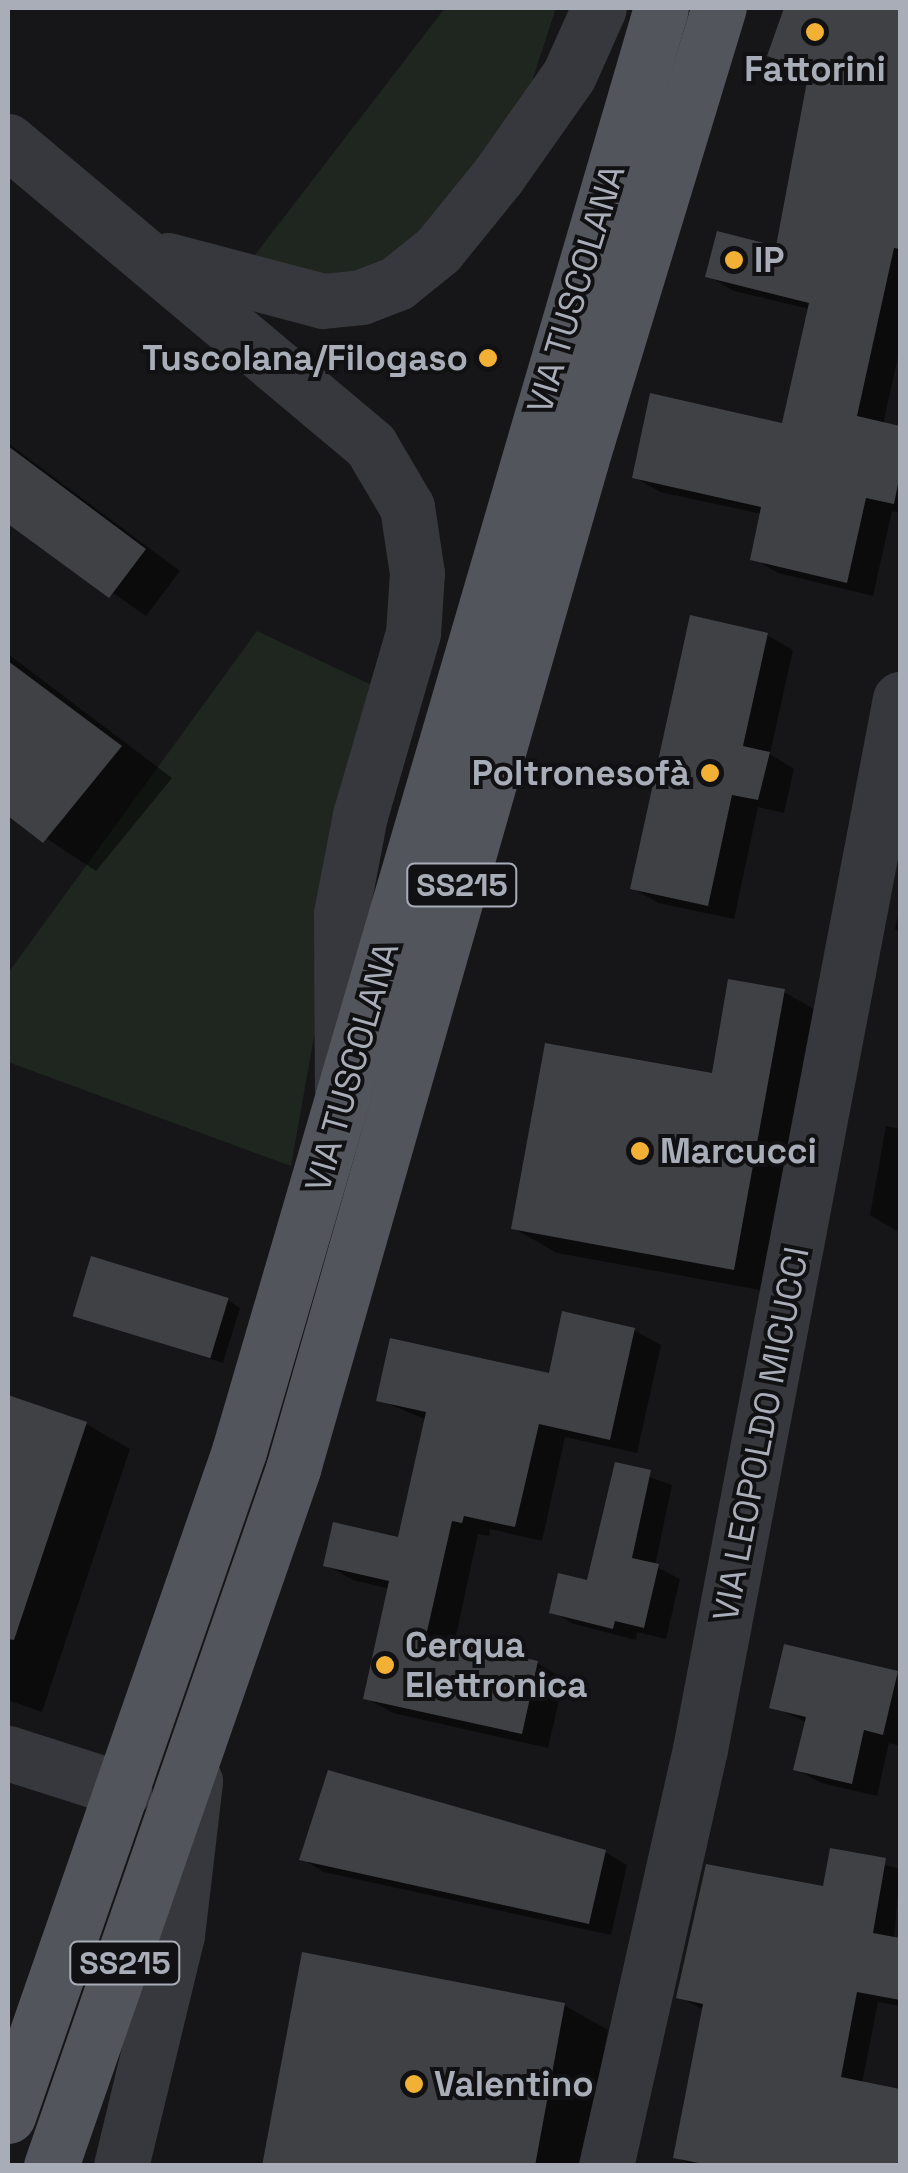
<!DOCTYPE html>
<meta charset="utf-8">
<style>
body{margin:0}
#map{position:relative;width:908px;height:2173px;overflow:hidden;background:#161618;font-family:"Space Grotesk",sans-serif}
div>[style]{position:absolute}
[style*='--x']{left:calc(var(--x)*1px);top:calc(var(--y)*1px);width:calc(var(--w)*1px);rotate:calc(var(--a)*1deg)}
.green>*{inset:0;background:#1e261f}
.shadow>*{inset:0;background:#0007}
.building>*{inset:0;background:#404145;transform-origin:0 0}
.minor>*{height:55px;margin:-27.5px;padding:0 27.5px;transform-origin:27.5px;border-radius:27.5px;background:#37383d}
.major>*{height:55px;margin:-27.5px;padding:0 27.5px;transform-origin:27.5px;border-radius:27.5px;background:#53555c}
.dots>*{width:28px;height:28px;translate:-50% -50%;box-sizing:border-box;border:5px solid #111113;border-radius:50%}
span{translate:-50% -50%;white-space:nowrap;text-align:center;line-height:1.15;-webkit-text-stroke:8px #111113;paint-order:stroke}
.shield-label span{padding:2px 8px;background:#111113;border:2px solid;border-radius:8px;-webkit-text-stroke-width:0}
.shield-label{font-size:32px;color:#a8adb8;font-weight:700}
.poi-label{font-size:35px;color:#a8adb8;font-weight:700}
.left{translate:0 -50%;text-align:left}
.right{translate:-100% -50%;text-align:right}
.street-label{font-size:35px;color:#a8adb8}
.frame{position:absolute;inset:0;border:10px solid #a8adb8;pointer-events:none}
</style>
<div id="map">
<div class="green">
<i style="clip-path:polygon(445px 8px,556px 8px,530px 87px,469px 178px,399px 260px,326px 280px,251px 260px)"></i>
<i style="clip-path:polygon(257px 631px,376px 687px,291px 1166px,8px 1062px,8px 973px)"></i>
</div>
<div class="shadow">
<i style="clip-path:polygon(788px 8px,900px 8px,900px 348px,883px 425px,900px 429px,900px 513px,892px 511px,873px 596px,778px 573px,753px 558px,762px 514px,660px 492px,634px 477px,784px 426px,810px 309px,734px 291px,708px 276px,778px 249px,811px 75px,770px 55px)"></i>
<i style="clip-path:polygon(8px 443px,180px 571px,146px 616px,8px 520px)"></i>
<i style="clip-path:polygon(767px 635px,793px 650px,770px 754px,794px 769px,784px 813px,758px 807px,734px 919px,658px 903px,632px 888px)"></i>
<i style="clip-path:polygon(8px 654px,172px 778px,96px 871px,8px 813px)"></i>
<i style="clip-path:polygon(900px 906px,900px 932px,895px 929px)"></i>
<i style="clip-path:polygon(784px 992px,828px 1017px,777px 1293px,557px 1253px,513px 1228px,714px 1076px)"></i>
<i style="clip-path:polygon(886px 1126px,900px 1129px,900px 1233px,870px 1215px)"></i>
<i style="clip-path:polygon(228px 1300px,240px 1308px,223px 1363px,76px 1315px)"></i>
<i style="clip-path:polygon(634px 1330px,661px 1345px,637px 1453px,565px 1437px,542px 1541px,490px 1529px,489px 1536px,478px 1534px,454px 1645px,537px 1663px,564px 1679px,548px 1748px,393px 1713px,366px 1698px,390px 1589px,353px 1580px,326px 1565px,400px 1540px,427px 1420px,379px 1400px,550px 1376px)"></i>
<i style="clip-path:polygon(8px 1398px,86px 1424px,130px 1449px,42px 1712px,8px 1700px)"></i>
<i style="clip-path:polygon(616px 1465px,672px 1485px,655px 1566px,680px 1579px,666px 1639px,637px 1632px,636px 1640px,574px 1624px,552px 1612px,589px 1583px)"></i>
<i style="clip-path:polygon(897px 1673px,900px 1746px,889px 1743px,877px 1796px,821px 1783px,796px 1769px,807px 1723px,772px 1706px)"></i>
<i style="clip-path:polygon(832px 1851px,900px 1869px,894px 1940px,900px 1941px,900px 2006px,878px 2002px,862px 2084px,900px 2091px,900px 2166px,692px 2166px,676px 2156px,704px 2010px,679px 1997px,825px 1889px)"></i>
<i style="clip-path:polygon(605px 1852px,627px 1865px,611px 1935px,324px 1872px,302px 1859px)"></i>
<i style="clip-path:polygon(564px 2005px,608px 2030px,582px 2166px,265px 2166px)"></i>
</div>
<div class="building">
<i style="clip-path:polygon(784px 8px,900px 8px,900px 249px,894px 248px,857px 416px,900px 426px,900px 474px,894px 504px,866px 498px,847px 583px,750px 560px,761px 507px,632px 478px,650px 393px,782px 423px,809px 303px,705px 277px,717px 231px,776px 246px,809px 71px,767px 56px)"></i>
<i style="clip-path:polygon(8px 446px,146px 549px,109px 598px,8px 524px)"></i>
<i style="clip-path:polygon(690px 615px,768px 633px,743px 746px,770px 752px,758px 800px,732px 795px,708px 906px,630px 889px)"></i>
<i style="clip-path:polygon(8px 661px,122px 746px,43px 843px,8px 816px)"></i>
<i style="clip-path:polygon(728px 979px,785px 989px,734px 1270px,511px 1229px,545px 1043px,712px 1073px)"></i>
<i style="left:91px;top:1256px;width:144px;height:63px;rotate:17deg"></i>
<i style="clip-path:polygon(562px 1311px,635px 1328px,610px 1440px,539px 1424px,515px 1527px,464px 1516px,462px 1523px,452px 1521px,426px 1636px,538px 1661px,522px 1734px,363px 1699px,389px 1581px,323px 1566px,333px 1522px,398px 1537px,426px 1412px,376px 1401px,390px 1338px,549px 1373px)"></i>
<i style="clip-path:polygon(8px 1395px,87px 1422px,14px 1640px,8px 1639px)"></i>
<i style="clip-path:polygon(615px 1462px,651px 1470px,632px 1558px,659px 1564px,644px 1628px,615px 1621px,613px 1629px,549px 1613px,558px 1573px,587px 1580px)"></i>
<i style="clip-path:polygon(784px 1644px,898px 1671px,883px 1735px,864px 1730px,852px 1784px,793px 1770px,806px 1717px,769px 1708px)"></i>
<i style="clip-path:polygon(328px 1770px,606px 1850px,589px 1924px,299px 1860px)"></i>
<i style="clip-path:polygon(830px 1848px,886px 1858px,873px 1933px,900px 1938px,900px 2000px,857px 1992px,841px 2077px,900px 2089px,900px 2166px,714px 2166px,673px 2158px,703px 2004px,676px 1998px,706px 1864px,823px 1886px)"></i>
<i style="clip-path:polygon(302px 1952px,565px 2003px,535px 2166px,262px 2166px)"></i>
</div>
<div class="minor">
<i style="--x:8;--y:141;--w:474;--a:40"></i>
<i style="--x:371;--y:446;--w:71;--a:59.5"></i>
<i style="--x:407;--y:507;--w:67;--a:81.4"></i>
<i style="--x:417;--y:573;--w:60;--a:93.8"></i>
<i style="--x:413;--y:633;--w:190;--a:106.2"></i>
<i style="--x:360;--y:815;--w:101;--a:100.9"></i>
<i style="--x:341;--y:914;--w:175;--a:89.7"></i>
<i style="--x:168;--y:260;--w:160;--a:14.8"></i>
<i style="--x:323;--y:301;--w:38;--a:-6"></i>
<i style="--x:361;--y:297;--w:39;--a:-21"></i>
<i style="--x:397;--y:283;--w:53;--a:-38.8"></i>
<i style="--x:438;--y:250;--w:95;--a:-51"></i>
<i style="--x:498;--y:176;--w:123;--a:-54.9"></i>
<i style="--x:569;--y:75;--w:73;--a:-65.9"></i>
<i style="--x:8;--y:1753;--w:122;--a:17.7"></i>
<i style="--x:121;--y:2166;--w:238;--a:-76.4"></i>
<i style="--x:177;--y:1935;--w:155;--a:-83.3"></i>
<i style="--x:606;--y:2166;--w:427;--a:-77.3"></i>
<i style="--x:700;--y:1749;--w:1069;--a:-79.22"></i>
</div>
<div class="major">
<i style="--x:8;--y:2116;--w:704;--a:-70.84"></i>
<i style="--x:239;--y:1451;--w:1503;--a:-73.7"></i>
<i style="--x:51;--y:2166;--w:738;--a:-70.85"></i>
<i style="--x:293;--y:1469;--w:1048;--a:-74.05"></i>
<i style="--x:581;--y:461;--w:474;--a:-73.1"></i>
</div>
<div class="dots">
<i style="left:815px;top:32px;background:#f2b134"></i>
<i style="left:734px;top:260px;background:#f2b134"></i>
<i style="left:488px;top:358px;background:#f2b134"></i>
<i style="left:710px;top:773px;background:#f2b134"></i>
<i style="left:640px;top:1151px;background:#f2b134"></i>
<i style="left:385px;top:1665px;background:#f2b134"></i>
<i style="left:414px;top:2084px;background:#f2b134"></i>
</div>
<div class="shield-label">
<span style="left:462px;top:885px">SS215</span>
<span style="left:125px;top:1963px">SS215</span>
</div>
<div class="poi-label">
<span style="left:815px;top:69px">Fattorini</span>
<span class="left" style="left:754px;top:260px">IP</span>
<span class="right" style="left:468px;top:358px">Tuscolana/Filogaso</span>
<span class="right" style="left:690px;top:773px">Poltronesofà</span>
<span class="left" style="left:660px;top:1151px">Marcucci</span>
<span class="left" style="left:405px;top:1665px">Cerqua<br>Elettronica</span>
<span class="left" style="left:434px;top:2084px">Valentino</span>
</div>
<div class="street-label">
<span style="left:576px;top:289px;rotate:-73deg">VIA TUSCOLANA</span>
<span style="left:352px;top:1067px;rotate:-74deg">VIA TUSCOLANA</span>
<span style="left:761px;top:1434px;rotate:-79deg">VIA LEOPOLDO MICUCCI</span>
</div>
<div class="frame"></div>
</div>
